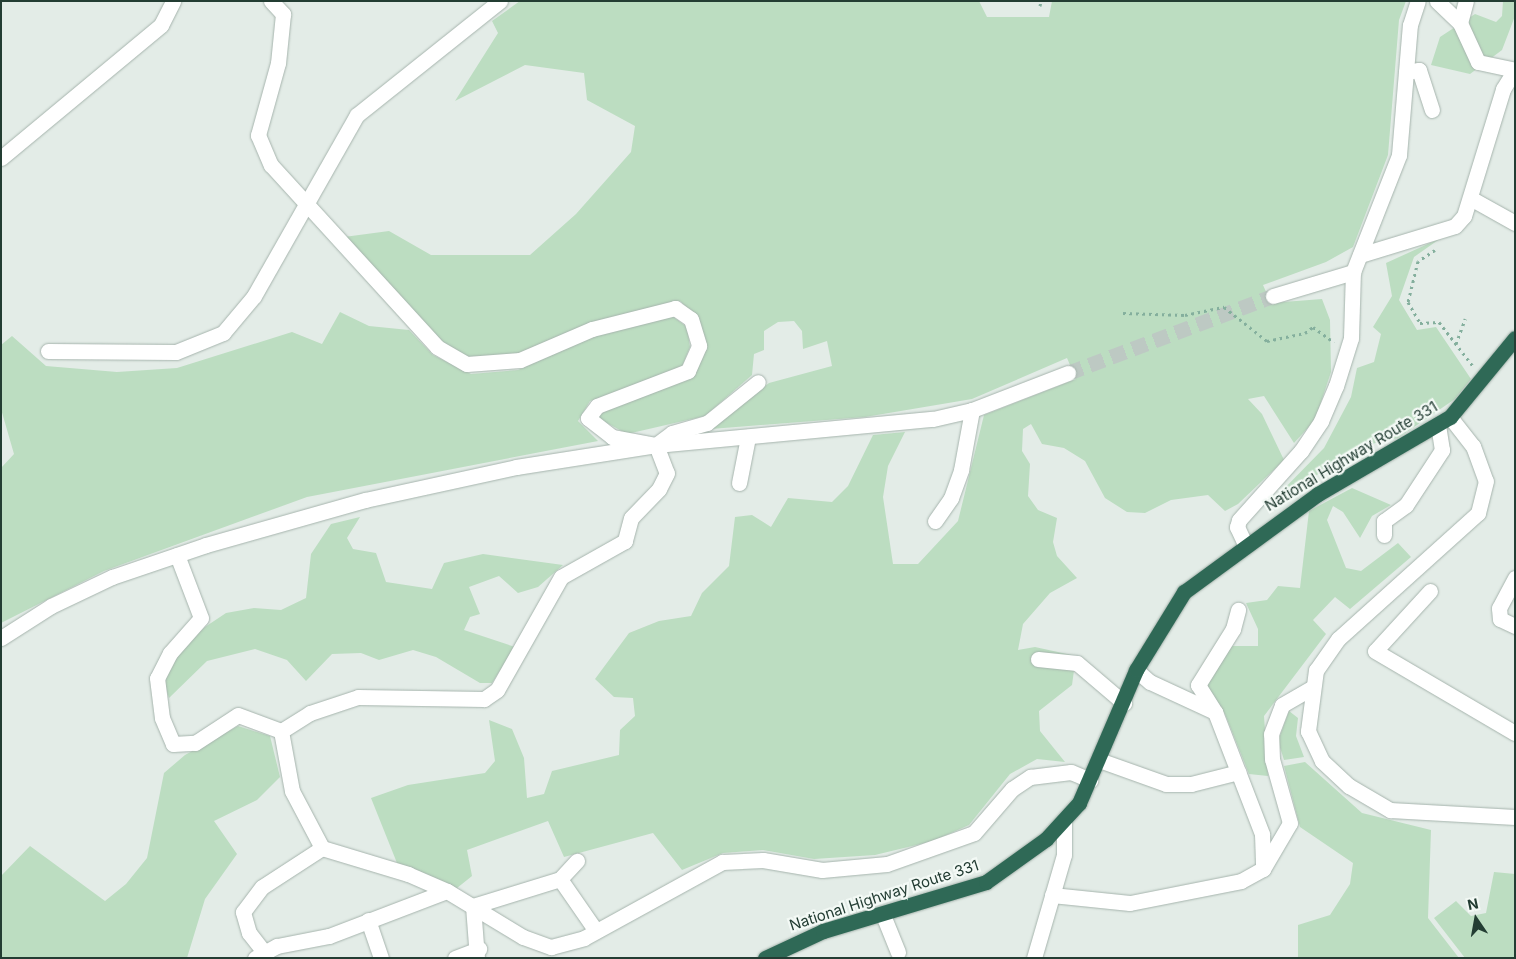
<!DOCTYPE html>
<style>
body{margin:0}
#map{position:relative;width:1516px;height:959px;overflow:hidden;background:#e3ece7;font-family:Inter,sans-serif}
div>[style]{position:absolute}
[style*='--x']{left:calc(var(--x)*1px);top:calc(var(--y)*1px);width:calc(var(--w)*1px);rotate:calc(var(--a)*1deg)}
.green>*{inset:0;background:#bcddc1}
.minor-tunnel>*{height:15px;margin-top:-7.5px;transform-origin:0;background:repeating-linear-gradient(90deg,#bdc9c3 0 15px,transparent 0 23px)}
.path>*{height:3px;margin-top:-1.5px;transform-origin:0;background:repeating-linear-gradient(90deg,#84af9d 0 2.5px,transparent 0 6.5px)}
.roads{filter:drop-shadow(0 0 1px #a6b4ad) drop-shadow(0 0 1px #a6b4ad)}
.minor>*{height:15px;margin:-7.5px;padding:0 7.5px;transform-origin:7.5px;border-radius:7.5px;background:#fff}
.highway>*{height:15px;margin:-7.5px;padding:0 7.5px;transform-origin:7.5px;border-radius:7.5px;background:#2f6956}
span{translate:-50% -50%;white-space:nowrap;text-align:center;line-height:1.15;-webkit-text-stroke:4.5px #f3f9f5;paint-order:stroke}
.street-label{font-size:15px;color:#233d33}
.frame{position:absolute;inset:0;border:2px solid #233d33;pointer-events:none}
.north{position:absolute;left:1451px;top:894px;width:50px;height:50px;-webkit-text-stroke:4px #f3f9f5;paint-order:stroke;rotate:348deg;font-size:14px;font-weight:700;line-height:20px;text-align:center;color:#233d33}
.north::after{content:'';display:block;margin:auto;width:18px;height:22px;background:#233d33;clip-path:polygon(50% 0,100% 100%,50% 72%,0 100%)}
</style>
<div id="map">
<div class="green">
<i style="clip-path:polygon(520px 1px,979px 1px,987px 17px,1049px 17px,1052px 1px,1406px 1px,1399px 20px,1388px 155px,1353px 247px,1326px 262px,1263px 285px,1271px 303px,1322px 299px,1330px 320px,1331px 372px,1315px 420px,1294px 443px,1264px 396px,1248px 399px,1262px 414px,1284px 460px,1238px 504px,1225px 511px,1208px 495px,1171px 500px,1145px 513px,1127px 512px,1105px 498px,1085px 461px,1064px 448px,1042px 444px,1031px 424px,1023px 429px,1022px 451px,1030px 464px,1028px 496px,1038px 510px,1057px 518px,1053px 542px,1057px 556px,1077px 578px,1050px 593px,1023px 624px,1018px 650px,1035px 647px,1076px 656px,1072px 685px,1039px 711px,1040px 731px,1065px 762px,1037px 759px,1010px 774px,969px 825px,933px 841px,875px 855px,814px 859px,763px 850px,723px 853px,682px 870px,653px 833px,564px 857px,548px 821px,467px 850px,472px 876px,457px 888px,397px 863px,371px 798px,408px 785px,485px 773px,495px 761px,489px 720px,512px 729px,524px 758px,527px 798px,544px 794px,552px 771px,619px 755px,620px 730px,635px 716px,633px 698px,614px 697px,595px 679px,629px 633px,659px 621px,691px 616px,702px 593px,729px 566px,735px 517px,752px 515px,771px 527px,788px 498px,832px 502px,848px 486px,873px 435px,905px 432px,888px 466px,883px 497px,893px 564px,918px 564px,958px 521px,984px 415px,1076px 379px,1067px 358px,972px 399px,865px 417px,711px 429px,769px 383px,832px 366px,827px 341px,803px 349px,802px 331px,794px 321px,778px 322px,764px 331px,764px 350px,754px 354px,752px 375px,705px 416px,627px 434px,598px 418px,602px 412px,691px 378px,706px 347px,698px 318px,680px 301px,588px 324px,517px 354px,468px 357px,439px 342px,344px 237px,389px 231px,431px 255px,530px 255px,576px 214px,631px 152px,635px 126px,587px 100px,584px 73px,525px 65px,455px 101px,498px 33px,492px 21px)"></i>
<i style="clip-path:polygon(1503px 1px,1515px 1px,1515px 16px,1502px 50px,1470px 74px,1431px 65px,1440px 37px,1475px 14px,1496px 22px,1502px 16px)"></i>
<i style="clip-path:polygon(1441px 238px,1414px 257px,1399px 300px,1417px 330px,1436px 327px,1471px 379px,1455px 399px,1398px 438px,1375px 443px,1275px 498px,1324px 448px,1351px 397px,1357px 368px,1374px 362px,1381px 334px,1373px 327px,1392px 296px,1386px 263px)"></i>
<i style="clip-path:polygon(340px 312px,369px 326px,409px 330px,433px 355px,471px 374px,518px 370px,595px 336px,672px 316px,687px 327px,690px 347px,681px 369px,590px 401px,578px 421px,598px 441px,307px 497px,104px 571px,1px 623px,1px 468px,14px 454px,1px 409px,1px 345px,12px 336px,46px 366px,117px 372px,177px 368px,292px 332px,322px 344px)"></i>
<i style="clip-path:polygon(1352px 488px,1391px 505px,1372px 516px,1360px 538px,1343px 512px,1333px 506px,1327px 520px,1346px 568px,1361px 571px,1398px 543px,1411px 557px,1350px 609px,1335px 597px,1313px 620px,1326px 634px,1264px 716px,1268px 776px,1249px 774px,1225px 714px,1204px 686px,1229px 646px,1258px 646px,1258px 629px,1246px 603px,1267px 600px,1278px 586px,1300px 588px,1309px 511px)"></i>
<i style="clip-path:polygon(360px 517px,347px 538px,353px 549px,376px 553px,386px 582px,432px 589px,444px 563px,483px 554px,563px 565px,538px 587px,518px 593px,499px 576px,469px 587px,480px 614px,470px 617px,464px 630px,515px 647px,492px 683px,480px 683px,436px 657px,413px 650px,379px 660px,361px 653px,332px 654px,306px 681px,287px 660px,255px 649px,207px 661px,169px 698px,163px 680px,173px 657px,205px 627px,226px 613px,254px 608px,281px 610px,306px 598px,311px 554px,331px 524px)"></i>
<i style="clip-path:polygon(1289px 711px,1298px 718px,1296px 736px,1304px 757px,1284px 760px,1278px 741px)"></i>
<i style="clip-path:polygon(238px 726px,270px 736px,280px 777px,257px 800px,214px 821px,237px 854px,205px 899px,187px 958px,1px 958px,1px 876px,30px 846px,105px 901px,126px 884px,147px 858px,164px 773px,185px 755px)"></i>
<i style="clip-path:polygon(1305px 762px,1362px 813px,1431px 830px,1428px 918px,1459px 958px,1298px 958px,1298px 925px,1330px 915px,1350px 884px,1353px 863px,1300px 827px,1284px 766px)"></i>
<i style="clip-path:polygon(1494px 872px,1515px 874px,1515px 958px,1465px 958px,1434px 918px,1456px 901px,1471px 916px,1486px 913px)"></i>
</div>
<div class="minor-tunnel">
<i style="--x:1068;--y:373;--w:219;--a:-20.6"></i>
</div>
<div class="path">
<i style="--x:1040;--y:6;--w:5;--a:-79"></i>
<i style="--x:1435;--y:250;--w:20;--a:147"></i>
<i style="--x:1418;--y:261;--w:42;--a:103.7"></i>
<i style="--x:1408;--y:302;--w:24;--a:60"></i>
<i style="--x:1420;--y:323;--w:19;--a:-3"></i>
<i style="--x:1439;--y:322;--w:56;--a:52.3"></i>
<i style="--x:1123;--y:313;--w:62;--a:1.8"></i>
<i style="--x:1185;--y:315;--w:40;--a:-12"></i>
<i style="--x:1224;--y:307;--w:55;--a:38.3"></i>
<i style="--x:1267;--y:341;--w:39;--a:-12"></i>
<i style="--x:1305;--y:333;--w:10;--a:-37"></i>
<i style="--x:1313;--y:327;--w:26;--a:36"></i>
<i style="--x:1456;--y:344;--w:27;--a:-70"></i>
</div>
<div class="roads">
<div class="minor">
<i style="--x:271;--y:1;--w:18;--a:47"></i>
<i style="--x:283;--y:14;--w:49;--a:95.8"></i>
<i style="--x:278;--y:63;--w:75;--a:105.5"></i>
<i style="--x:258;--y:135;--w:33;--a:67"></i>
<i style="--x:271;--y:165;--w:246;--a:47.6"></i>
<i style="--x:437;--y:347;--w:34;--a:30"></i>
<i style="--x:467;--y:364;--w:53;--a:-4.3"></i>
<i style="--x:520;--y:360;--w:78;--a:-23.3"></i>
<i style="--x:592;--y:329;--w:86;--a:-14.2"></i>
<i style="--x:675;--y:308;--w:19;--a:35"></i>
<i style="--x:691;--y:319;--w:28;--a:73"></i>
<i style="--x:699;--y:346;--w:27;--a:114"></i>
<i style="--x:688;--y:371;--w:97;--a:159"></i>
<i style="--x:597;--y:406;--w:15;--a:127"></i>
<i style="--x:588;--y:418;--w:31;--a:38"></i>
<i style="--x:612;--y:437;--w:45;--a:10.3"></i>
<i style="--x:656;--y:445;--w:20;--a:-37"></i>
<i style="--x:672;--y:433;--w:36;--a:-16"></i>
<i style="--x:707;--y:423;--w:65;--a:-38.8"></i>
<i style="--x:1437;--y:1;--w:32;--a:44"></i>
<i style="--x:1460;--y:23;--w:43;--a:65.2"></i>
<i style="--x:1478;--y:62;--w:38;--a:12"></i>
<i style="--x:1460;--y:23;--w:23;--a:-75"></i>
<i style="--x:1406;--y:72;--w:13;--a:-9"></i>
<i style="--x:1419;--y:70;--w:42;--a:72"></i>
<i style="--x:1;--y:158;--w:208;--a:-39.7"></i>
<i style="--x:161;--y:25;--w:27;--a:-63"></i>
<i style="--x:1472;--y:199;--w:49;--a:29.2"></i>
<i style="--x:1360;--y:255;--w:99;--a:-17"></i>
<i style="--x:1455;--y:226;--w:13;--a:-48"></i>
<i style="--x:1464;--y:216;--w:133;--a:-72.9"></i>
<i style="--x:1503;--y:89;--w:22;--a:-58"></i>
<i style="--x:1273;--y:296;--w:84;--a:-16.7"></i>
<i style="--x:48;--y:351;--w:128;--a:0.4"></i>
<i style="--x:176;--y:352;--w:51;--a:-22"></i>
<i style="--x:223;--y:333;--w:48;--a:-50"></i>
<i style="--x:254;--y:296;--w:208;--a:-60.4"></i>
<i style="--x:357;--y:115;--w:183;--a:-38.6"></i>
<i style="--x:1450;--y:417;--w:37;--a:52"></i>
<i style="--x:1473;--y:446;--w:37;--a:70"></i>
<i style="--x:1486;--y:481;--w:33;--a:104"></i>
<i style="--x:1478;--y:513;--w:188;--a:138"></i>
<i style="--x:1338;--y:639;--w:38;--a:125"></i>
<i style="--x:1316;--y:670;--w:62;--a:97.5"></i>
<i style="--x:1308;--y:731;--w:33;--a:65"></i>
<i style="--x:1322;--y:761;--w:37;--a:43"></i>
<i style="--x:1349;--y:786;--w:48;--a:30.3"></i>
<i style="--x:1390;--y:810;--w:125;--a:3.2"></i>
<i style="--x:656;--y:445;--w:30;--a:69"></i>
<i style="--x:667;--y:473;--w:18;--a:117"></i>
<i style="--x:659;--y:489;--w:40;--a:134"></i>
<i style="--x:631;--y:518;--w:24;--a:105"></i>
<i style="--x:625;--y:541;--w:73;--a:150.6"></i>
<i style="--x:561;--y:577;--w:130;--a:119.5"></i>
<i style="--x:497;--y:690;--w:16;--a:145"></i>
<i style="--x:484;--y:699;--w:126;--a:-179.1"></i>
<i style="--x:358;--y:697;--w:51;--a:161.6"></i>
<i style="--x:310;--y:713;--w:34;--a:148"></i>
<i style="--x:281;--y:731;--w:61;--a:79.6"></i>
<i style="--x:292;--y:791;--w:64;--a:62.2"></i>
<i style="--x:322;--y:848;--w:90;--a:16.8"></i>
<i style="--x:408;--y:874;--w:43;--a:23.6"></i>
<i style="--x:447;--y:891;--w:89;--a:31.2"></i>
<i style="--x:523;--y:937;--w:30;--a:20"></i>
<i style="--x:551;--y:947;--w:34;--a:-15"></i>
<i style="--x:584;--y:938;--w:158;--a:-28.8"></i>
<i style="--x:722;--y:862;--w:41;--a:-2.8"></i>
<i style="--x:763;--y:860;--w:60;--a:9.6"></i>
<i style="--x:822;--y:870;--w:65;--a:-5.3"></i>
<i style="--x:887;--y:864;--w:92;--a:-19.6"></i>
<i style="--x:974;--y:833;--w:58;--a:-49.2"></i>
<i style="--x:1012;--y:789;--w:22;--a:-34"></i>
<i style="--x:1030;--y:777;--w:41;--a:-7"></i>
<i style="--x:1071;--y:772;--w:21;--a:23"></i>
<i style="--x:739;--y:483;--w:47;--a:-78.9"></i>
<i style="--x:935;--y:521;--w:28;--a:-55"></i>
<i style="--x:951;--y:498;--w:30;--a:-70"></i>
<i style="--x:961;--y:470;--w:61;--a:-79.6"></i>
<i style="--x:1384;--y:535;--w:14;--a:-90"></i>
<i style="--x:1384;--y:521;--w:27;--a:-36"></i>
<i style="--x:1406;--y:505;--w:66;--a:-56.8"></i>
<i style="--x:1442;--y:450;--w:25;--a:-99"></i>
<i style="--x:1245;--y:544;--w:19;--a:-115"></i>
<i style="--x:1237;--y:527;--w:7;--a:-74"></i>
<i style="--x:1239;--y:520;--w:93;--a:-48.1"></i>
<i style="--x:1301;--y:451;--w:36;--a:-56"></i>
<i style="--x:1321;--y:421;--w:38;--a:-67"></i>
<i style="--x:1336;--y:386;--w:50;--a:-72.6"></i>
<i style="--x:1351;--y:338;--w:66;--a:-88.3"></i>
<i style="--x:1353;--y:272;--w:126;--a:-68.5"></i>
<i style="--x:1399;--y:155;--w:130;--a:-85.2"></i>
<i style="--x:1410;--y:25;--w:25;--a:-72"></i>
<i style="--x:177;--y:555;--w:67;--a:69.1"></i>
<i style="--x:201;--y:618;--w:47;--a:131.5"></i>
<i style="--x:170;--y:653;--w:28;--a:117"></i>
<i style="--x:157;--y:678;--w:40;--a:82.9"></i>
<i style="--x:162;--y:718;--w:28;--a:67"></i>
<i style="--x:173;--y:744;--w:22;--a:-3"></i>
<i style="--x:195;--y:743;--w:51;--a:-33.1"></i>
<i style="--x:238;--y:715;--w:46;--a:20.4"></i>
<i style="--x:1515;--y:578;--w:34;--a:118"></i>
<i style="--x:1499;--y:608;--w:11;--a:85"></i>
<i style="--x:1500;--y:619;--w:17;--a:25"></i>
<i style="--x:1430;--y:591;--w:81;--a:132.5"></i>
<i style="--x:1375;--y:651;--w:162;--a:30.4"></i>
<i style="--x:1;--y:638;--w:59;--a:-32.6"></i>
<i style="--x:51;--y:606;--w:68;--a:-25.4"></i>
<i style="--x:112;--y:577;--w:99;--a:-18.8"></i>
<i style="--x:206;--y:545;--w:165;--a:-15.8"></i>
<i style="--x:365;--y:500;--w:155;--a:-12.3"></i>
<i style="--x:516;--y:467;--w:142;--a:-8.9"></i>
<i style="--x:656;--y:445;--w:278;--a:-5.4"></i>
<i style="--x:933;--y:419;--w:40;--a:-13"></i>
<i style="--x:972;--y:410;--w:103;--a:-21.1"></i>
<i style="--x:1038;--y:659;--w:39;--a:6"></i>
<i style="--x:1077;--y:663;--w:62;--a:40.4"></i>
<i style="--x:1136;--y:670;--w:18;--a:41"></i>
<i style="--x:1150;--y:682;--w:72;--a:24.8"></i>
<i style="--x:1215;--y:712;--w:131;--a:68.9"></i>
<i style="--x:1262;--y:834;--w:35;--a:88"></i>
<i style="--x:1215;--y:712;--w:32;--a:-122"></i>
<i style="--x:1198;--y:685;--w:66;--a:-58"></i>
<i style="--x:1233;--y:629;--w:20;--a:-75"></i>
<i style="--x:1099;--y:760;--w:71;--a:19.7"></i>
<i style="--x:1166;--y:784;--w:25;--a:0"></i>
<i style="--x:1191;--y:784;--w:49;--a:-14.3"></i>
<i style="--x:560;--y:879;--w:63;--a:55.3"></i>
<i style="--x:1052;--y:895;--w:78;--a:5.9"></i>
<i style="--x:1130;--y:903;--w:113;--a:-11.2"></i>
<i style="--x:1241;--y:881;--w:25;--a:-29"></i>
<i style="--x:1263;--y:869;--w:53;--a:-59.6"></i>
<i style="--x:1290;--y:823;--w:66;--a:-105.7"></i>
<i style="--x:1272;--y:759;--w:25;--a:-92"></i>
<i style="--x:1271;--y:734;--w:31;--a:-69"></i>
<i style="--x:1282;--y:705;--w:34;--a:-30"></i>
<i style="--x:883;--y:915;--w:40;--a:68"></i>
<i style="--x:368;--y:920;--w:40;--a:71.1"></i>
<i style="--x:264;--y:952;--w:24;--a:-128"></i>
<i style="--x:249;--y:933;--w:22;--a:-106"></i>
<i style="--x:243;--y:912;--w:31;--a:-53"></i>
<i style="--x:262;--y:887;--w:72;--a:-33"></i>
<i style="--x:255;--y:958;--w:25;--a:-29"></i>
<i style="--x:277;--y:946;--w:53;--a:-10.9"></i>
<i style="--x:329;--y:936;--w:126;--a:-20.9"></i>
<i style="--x:455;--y:958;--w:26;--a:-21"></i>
<i style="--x:477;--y:958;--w:52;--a:-94.4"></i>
<i style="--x:473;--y:906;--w:91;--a:-17.2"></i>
<i style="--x:560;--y:879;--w:25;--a:-47"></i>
<i style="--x:1034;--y:958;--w:107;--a:-73.8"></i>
<i style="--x:1064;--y:855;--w:33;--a:-90"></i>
</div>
<div class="highway">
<i style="--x:765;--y:958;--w:64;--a:-25"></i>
<i style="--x:823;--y:931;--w:170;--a:-16.7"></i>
<i style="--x:986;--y:882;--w:74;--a:-35.6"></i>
<i style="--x:1046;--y:839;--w:49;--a:-47.5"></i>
<i style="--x:1079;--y:803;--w:145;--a:-66.8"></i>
<i style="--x:1136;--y:670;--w:92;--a:-58.4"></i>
<i style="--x:1184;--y:592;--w:166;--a:-36.2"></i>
<i style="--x:1318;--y:494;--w:153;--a:-30.3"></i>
<i style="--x:1450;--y:417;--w:102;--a:-50.6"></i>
</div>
</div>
<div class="street-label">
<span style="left:1351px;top:456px;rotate:-31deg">National Highway Route 331</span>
<span style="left:884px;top:895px;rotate:-18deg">National Highway Route 331</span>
</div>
<div class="frame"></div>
<div class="north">N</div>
</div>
